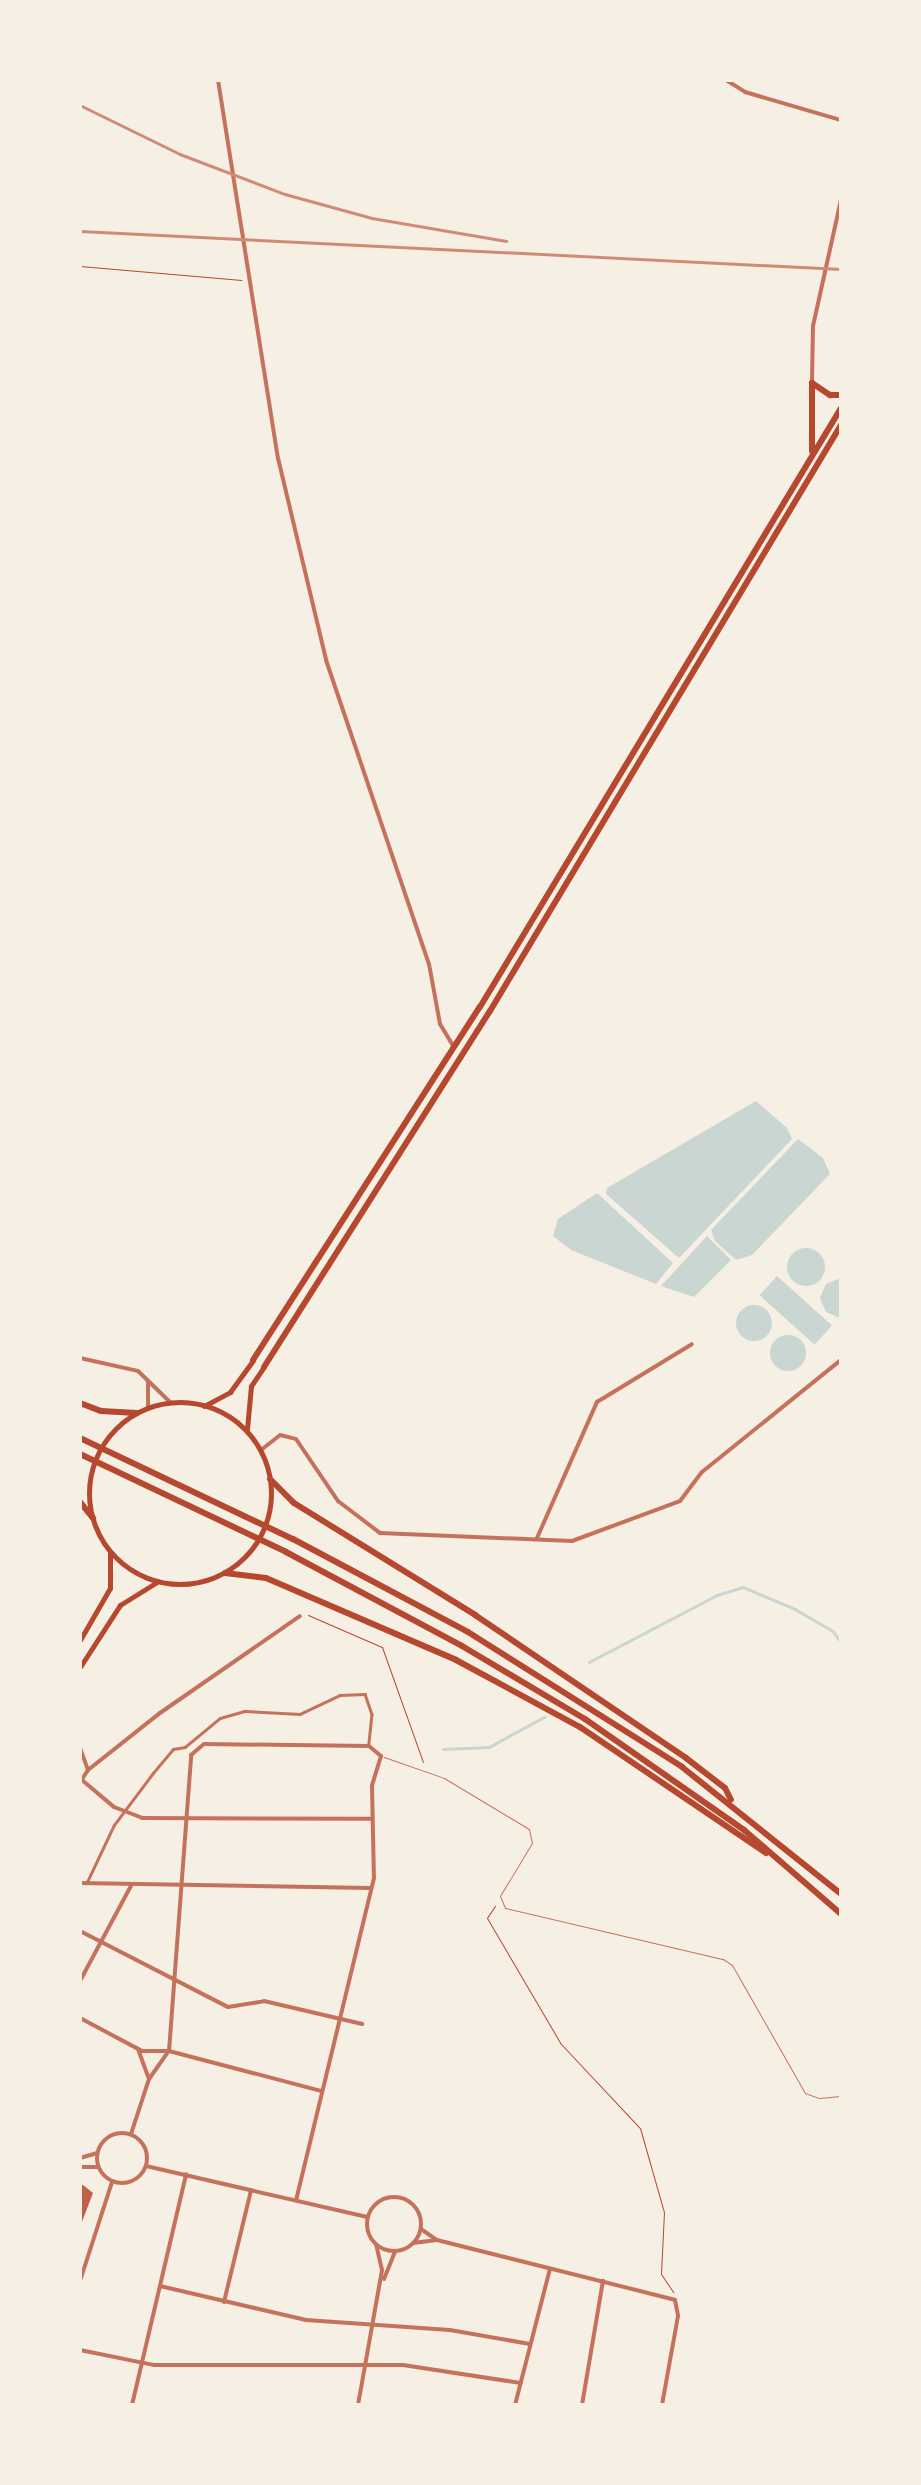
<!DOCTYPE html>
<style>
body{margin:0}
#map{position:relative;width:921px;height:2485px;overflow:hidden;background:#f6efe4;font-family:"Source Sans 3",sans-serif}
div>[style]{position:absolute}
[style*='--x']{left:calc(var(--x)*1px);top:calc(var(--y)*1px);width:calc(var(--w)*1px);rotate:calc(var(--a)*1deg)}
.water>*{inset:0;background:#c9d6d2;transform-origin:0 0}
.round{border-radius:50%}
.stream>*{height:2.5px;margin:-1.25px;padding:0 1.25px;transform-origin:1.25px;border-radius:1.25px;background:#c9d6d2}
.building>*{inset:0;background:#bf614a}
.path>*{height:1px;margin:-0.5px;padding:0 0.5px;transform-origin:0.5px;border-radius:0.5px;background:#b5482f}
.service>*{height:1px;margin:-0.5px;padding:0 0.5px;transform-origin:0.5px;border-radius:0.5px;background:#c5725c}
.pedestrian>*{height:2.5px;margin:-1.25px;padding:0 1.25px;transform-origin:1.25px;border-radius:1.25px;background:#c5725c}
.minor>*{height:4px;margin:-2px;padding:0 2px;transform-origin:2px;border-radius:2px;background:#c5725c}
.minor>.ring{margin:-2px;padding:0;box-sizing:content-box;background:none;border:4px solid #c5725c;border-radius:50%}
.primary>*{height:5px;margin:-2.5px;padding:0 2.5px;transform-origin:2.5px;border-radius:2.5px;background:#b5482f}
.primary>.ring{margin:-2.5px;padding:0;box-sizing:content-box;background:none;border:5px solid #b5482f;border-radius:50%}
.trunk>*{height:6px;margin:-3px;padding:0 3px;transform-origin:3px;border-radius:3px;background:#b5482f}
.motorway>*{height:6px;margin:-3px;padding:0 3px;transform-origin:3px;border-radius:3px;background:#b5482f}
.rail>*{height:2.5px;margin:-1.25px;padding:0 1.25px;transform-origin:1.25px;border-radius:1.25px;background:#cf8b77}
span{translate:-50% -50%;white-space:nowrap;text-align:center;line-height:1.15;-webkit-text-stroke:10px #f6efe4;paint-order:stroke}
.frame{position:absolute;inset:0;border:82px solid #f6efe4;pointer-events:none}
</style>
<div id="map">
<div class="water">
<i style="clip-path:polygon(756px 1101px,787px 1128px,792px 1139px,679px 1258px,606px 1194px,607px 1188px)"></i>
<i style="clip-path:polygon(798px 1139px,823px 1158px,830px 1174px,752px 1255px,736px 1260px,715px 1241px,711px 1230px)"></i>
<i style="clip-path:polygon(597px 1193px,673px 1263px,656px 1284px,571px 1250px,553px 1236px,558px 1219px)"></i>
<i style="clip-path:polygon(707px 1236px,731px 1260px,694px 1297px,661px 1286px)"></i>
<i class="round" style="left:787px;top:1248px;width:38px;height:38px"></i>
<i style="left:777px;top:1276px;width:74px;height:26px;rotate:42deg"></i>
<i style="clip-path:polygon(841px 1278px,841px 1317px,840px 1318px,826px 1312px,820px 1298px,826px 1284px)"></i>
<i class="round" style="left:736px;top:1305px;width:36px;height:36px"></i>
<i class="round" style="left:770px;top:1335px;width:36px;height:36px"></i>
</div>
<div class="stream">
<i style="--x:589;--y:1662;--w:144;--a:-27.6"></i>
<i style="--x:717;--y:1595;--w:27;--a:-17"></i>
<i style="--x:743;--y:1587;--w:56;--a:22.9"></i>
<i style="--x:795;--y:1609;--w:44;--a:30.1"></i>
<i style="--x:833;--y:1631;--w:14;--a:54"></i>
<i style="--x:443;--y:1749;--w:46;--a:-2.5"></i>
<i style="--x:489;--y:1747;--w:63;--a:-28.6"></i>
</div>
<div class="building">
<i style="clip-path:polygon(83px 2185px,93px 2193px,80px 2227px,80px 2186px)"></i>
</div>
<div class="path">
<i style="--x:80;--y:266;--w:162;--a:5"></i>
<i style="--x:308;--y:1615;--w:81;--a:23.4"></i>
<i style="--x:382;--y:1647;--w:122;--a:70.4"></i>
<i style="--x:495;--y:1906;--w:14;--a:124"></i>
<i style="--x:487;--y:1918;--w:146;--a:59.6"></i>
<i style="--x:561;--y:2044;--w:115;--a:46.8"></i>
<i style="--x:640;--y:2128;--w:87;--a:74.1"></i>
<i style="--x:664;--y:2212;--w:62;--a:92.8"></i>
<i style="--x:661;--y:2274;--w:22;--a:56"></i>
</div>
<div class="service">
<i style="--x:384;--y:1757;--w:64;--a:19.3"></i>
<i style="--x:444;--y:1778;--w:99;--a:31"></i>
<i style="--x:529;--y:1829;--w:14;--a:78"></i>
<i style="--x:532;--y:1843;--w:62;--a:121.1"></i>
<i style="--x:500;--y:1896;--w:13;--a:67"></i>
<i style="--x:505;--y:1908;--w:224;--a:13.2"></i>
<i style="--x:723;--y:1959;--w:11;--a:34"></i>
<i style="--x:732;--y:1965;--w:147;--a:60.3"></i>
<i style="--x:805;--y:2093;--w:15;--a:20"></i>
<i style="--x:819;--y:2098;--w:22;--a:-5"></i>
</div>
<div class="pedestrian">
<i style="--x:87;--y:1882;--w:63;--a:-64.7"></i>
<i style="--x:114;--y:1825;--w:65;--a:-53.1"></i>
<i style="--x:153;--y:1773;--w:31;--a:-50"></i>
<i style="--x:173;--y:1749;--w:12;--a:-9"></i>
<i style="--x:185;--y:1747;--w:45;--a:-39.6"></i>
<i style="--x:220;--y:1718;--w:26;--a:-16"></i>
<i style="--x:245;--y:1711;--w:55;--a:3.1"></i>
<i style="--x:300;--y:1714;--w:44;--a:-25.4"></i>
<i style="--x:340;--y:1695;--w:25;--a:-2"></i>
<i style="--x:365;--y:1694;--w:21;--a:71"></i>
<i style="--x:372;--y:1714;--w:29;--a:96"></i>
</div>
<div class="minor">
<i style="--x:218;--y:80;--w:383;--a:81"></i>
<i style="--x:278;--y:458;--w:208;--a:76.6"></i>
<i style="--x:326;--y:660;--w:321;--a:71.3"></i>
<i style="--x:429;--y:964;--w:61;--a:79.6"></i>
<i style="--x:440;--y:1024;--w:27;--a:59"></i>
<i style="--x:726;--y:80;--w:22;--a:32"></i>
<i style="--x:745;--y:92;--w:100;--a:16.3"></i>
<i style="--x:812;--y:382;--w:56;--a:-89"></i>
<i style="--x:813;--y:326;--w:129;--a:-77.5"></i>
<i style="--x:80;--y:1358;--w:59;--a:12.6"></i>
<i style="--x:138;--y:1371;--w:46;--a:44.1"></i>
<i style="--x:148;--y:1408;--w:26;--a:-90"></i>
<i style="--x:261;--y:1450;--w:24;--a:-38"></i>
<i style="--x:280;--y:1435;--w:16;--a:14"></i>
<i style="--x:296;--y:1439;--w:75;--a:55.9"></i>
<i style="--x:338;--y:1501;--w:53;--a:37.3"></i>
<i style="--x:380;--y:1533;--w:192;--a:2.4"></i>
<i style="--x:572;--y:1541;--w:115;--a:-20.3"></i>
<i style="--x:680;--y:1501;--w:36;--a:-53"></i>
<i style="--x:702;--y:1472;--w:179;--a:-38.9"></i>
<i style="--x:537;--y:1538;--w:149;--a:-66.2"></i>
<i style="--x:597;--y:1402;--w:111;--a:-31.4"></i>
<i style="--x:80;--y:1748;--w:23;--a:70"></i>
<i style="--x:82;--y:1780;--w:42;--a:40.2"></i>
<i style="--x:114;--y:1807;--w:30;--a:21"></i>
<i style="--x:142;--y:1818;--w:230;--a:0.2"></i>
<i style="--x:80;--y:1782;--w:14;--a:-56"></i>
<i style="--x:88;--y:1770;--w:92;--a:-38.4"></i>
<i style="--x:160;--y:1713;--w:170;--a:-34.7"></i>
<i style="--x:80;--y:1883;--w:290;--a:1"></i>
<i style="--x:80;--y:1931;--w:166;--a:27.2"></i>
<i style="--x:228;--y:2007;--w:36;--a:-9"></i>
<i style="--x:264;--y:2001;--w:101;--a:13.2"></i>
<i style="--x:80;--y:1981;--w:108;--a:-61.8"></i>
<i style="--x:80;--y:2018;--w:70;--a:28"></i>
<i style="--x:142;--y:2051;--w:27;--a:0"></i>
<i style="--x:169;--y:2051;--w:158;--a:14.7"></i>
<i style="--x:138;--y:2049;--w:30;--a:70"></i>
<i style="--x:169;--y:2051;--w:297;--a:-85.7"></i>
<i style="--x:191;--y:1755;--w:17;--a:-40"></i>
<i style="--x:204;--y:1744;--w:165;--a:0.7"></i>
<i style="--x:369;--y:1746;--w:16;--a:40"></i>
<i style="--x:381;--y:1756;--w:31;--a:107"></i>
<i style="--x:372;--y:1786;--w:92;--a:88.8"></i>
<i style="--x:374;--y:1878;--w:331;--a:103.6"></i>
<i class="ring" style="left:97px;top:2133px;width:46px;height:46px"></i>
<i style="--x:131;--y:2134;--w:58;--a:-71.9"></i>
<i style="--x:149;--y:2079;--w:32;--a:-55"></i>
<i style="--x:80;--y:2158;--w:18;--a:-16"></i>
<i style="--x:146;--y:2166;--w:227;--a:13"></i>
<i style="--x:80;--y:2167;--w:18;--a:0"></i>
<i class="ring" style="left:367px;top:2197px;width:50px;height:50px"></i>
<i style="--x:421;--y:2229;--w:19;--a:35"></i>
<i style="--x:413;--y:2243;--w:24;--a:-7"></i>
<i style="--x:437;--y:2240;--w:245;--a:14.1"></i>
<i style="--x:675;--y:2300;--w:16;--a:79"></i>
<i style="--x:678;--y:2316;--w:90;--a:100.2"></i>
<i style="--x:384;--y:2279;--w:29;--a:-68"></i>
<i style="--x:80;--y:2281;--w:104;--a:-72.1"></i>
<i style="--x:160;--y:2286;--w:150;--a:13.1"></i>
<i style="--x:306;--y:2320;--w:144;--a:4"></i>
<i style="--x:450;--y:2330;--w:81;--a:9.9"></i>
<i style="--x:224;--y:2302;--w:115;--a:-76.4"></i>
<i style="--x:80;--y:2350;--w:76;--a:11.5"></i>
<i style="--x:154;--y:2365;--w:249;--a:0"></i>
<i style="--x:403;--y:2365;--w:119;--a:8.7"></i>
<i style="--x:132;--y:2405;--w:237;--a:-76.8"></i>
<i style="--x:358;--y:2405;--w:137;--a:-79.9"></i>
<i style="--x:382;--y:2270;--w:26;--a:-103"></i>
<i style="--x:515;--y:2405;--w:140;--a:-75.6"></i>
<i style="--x:582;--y:2405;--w:126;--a:-80.4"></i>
</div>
<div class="primary">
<i class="ring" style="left:89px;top:1402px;width:177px;height:177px"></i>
<i style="--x:204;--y:1406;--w:30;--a:-28"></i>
<i style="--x:230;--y:1392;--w:39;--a:-54"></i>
<i style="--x:247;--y:1429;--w:43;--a:-84.7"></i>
<i style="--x:251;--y:1386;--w:23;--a:-56"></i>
<i style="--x:80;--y:1640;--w:60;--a:-60"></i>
<i style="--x:110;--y:1588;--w:35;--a:-90"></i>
<i style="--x:80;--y:1667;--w:74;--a:-57.2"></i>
<i style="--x:120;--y:1605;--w:44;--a:-31.9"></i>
</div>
<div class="trunk">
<i style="--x:812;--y:383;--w:68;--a:90"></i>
<i style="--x:812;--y:383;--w:22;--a:34"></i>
<i style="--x:830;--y:395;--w:11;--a:0"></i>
<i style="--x:253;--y:1360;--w:420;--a:-57.3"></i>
<i style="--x:480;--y:1007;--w:699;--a:-58.92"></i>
<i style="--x:264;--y:1367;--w:422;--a:-57.6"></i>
<i style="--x:490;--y:1011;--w:683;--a:-59.08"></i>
</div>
<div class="motorway">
<i style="--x:80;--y:1403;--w:22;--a:21"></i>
<i style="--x:101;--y:1411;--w:36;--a:3"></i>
<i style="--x:80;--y:1438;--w:236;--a:25.4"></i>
<i style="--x:293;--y:1539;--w:198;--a:28"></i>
<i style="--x:468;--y:1632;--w:253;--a:32.2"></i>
<i style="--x:682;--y:1767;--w:203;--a:38.6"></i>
<i style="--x:80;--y:1454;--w:228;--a:25.4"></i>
<i style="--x:286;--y:1552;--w:200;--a:28.1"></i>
<i style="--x:462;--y:1646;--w:143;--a:30.7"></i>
<i style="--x:585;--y:1719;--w:194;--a:34.9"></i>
<i style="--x:744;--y:1830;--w:128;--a:40.9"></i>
<i style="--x:270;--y:1479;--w:34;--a:45"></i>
<i style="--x:294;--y:1503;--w:213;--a:31.7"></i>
<i style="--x:475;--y:1615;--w:255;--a:34.1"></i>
<i style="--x:686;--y:1758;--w:49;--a:37.6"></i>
<i style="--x:725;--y:1788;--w:13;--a:63"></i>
<i style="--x:80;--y:1502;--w:21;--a:51"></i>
<i style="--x:225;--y:1573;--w:41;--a:7"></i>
<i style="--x:266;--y:1578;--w:207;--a:23.3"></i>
<i style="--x:456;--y:1660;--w:141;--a:28.4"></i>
<i style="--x:580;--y:1727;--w:225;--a:34.1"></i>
</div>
<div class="rail">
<i style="--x:80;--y:105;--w:111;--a:26.1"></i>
<i style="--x:180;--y:154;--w:112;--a:20.9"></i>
<i style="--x:285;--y:194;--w:90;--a:15.4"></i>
<i style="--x:372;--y:218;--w:136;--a:9.7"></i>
<i style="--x:80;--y:231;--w:762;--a:2.86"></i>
</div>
<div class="frame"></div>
</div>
